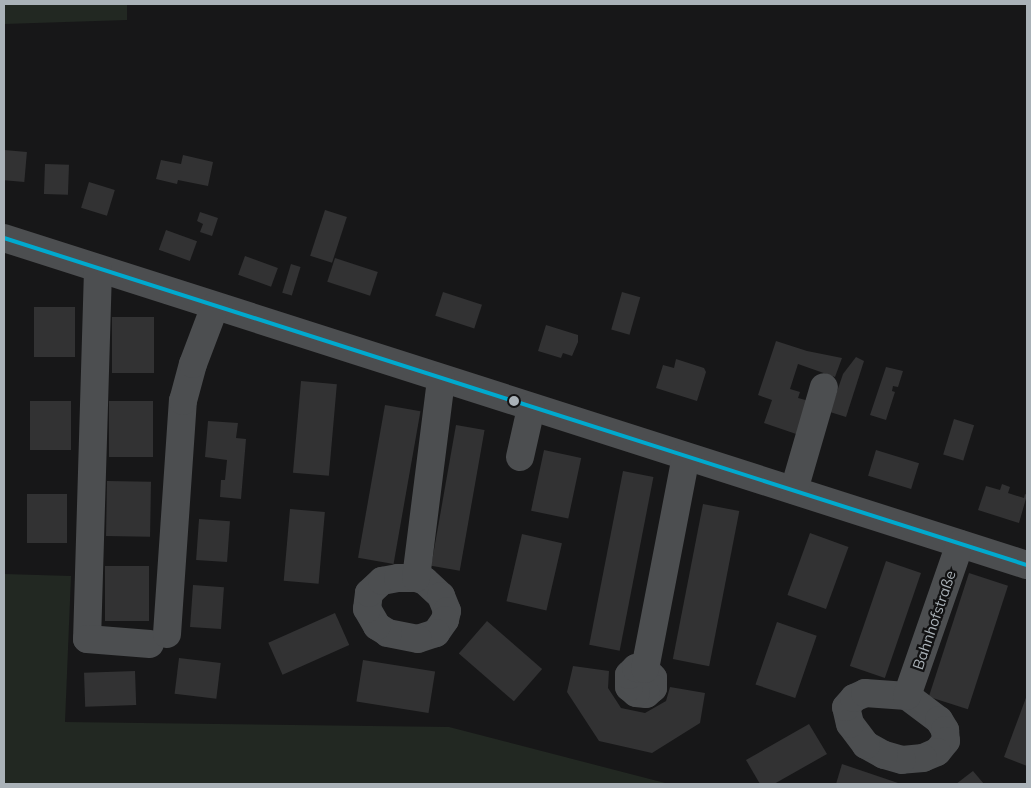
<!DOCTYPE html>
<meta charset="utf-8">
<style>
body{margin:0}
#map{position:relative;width:1031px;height:788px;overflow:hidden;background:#171718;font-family:Mulish,sans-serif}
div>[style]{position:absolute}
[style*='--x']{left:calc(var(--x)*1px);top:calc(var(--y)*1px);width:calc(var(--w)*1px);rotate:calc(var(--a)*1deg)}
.green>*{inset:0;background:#222822}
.building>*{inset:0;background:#323233;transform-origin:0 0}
.minor>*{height:28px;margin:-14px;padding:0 14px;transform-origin:14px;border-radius:14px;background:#4c4e50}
.bus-1>*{height:4px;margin:-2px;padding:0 2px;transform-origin:2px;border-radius:2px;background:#00a9ce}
.dots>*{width:14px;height:14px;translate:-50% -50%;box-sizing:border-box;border:2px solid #121213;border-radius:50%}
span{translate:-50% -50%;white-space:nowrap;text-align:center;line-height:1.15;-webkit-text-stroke:4.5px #121213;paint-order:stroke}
.street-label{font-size:15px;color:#aab2b8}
.frame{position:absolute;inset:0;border:5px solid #aab2b8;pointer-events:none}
</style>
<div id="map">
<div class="green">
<i style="clip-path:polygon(4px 4px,127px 4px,127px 20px,4px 24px)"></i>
<i style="clip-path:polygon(4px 574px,71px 576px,65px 722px,449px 727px,669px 784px,4px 784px)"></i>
</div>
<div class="building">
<i style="left:4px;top:150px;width:23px;height:30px;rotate:5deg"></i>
<i style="clip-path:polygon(183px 155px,213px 162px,208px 186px,178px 180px,177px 184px,156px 179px,161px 160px,181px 164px)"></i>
<i style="left:45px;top:164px;width:24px;height:30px;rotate:2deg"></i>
<i style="left:89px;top:182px;width:27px;height:27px;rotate:17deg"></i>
<i style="left:325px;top:210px;width:23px;height:48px;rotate:18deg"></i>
<i style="clip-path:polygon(200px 212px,218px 218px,212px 236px,200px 232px,203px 224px,197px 221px)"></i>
<i style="left:166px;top:230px;width:33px;height:21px;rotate:20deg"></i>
<i style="left:245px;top:256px;width:35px;height:20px;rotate:20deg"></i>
<i style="left:335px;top:258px;width:45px;height:25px;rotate:18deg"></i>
<i style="left:291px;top:264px;width:10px;height:30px;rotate:17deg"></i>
<i style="left:443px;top:292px;width:41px;height:25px;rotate:18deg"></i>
<i style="left:622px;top:292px;width:19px;height:39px;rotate:16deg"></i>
<i style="left:75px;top:307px;width:50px;height:41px;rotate:90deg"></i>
<i style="left:112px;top:317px;width:42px;height:56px"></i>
<i style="clip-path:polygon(546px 325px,578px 335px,578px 342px,572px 356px,563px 353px,561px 358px,538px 351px)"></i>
<i style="clip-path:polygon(776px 341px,807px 351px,842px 358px,835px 377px,798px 364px,790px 389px,800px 392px,798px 398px,813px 402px,802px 436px,764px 423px,772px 400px,758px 395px)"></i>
<i style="clip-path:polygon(856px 357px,864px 361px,846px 417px,830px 412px,843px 374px)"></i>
<i style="clip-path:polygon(676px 359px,704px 368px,706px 372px,697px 401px,656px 388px,663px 365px,674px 368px)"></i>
<i style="clip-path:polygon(886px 367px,903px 371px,898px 387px,893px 386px,892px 391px,895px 392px,886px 420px,870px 415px)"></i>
<i style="left:301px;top:381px;width:36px;height:92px;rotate:5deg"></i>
<i style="left:30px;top:401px;width:41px;height:49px"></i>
<i style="left:109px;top:401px;width:44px;height:56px"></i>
<i style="left:385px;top:405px;width:36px;height:155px;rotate:10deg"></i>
<i style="left:954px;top:419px;width:21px;height:37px;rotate:17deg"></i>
<i style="clip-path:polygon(208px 421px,238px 423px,236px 438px,246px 439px,241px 499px,220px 497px,221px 480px,225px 480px,227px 460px,205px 457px)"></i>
<i style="left:456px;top:425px;width:29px;height:143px;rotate:10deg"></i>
<i style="left:544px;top:450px;width:38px;height:62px;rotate:12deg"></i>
<i style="left:876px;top:450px;width:45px;height:27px;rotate:17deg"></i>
<i style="left:623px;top:471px;width:31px;height:177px;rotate:11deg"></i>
<i style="left:107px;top:481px;width:44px;height:55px;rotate:1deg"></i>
<i style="clip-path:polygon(1002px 484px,1010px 487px,1008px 493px,1024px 498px,1025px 494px,1027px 495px,1019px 523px,978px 510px,986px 486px,1000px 490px)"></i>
<i style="left:67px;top:494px;width:49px;height:40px;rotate:90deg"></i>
<i style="left:703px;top:504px;width:37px;height:158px;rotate:11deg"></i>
<i style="left:290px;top:509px;width:35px;height:72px;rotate:5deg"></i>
<i style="left:199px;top:519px;width:31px;height:41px;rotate:4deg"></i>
<i style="left:810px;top:533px;width:41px;height:66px;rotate:20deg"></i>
<i style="left:522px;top:534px;width:41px;height:69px;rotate:13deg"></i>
<i style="left:886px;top:561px;width:37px;height:111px;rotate:19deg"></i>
<i style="left:105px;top:566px;width:44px;height:55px"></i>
<i style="left:969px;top:573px;width:41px;height:130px;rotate:18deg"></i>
<i style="left:193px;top:585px;width:31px;height:42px;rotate:4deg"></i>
<i style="left:335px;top:613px;width:35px;height:73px;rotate:66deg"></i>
<i style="left:487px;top:621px;width:73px;height:43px;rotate:41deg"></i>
<i style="left:777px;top:622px;width:42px;height:66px;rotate:19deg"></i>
<i style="left:179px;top:658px;width:42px;height:36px;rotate:7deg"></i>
<i style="left:363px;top:660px;width:73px;height:42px;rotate:9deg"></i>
<i style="clip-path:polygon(573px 666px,609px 671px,608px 688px,621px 708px,645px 713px,666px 701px,670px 687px,705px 693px,700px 723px,652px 753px,599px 741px,567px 692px)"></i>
<i style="left:135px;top:671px;width:34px;height:51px;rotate:88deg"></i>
<i style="clip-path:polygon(1027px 695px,1027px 766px,1004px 757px)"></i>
<i style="clip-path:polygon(809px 724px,827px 754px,774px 784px,760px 784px,746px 760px)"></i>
<i style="clip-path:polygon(842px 764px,901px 784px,836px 784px)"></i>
<i style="clip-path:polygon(973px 771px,984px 784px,956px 784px)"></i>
</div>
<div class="minor">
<i style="--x:4;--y:238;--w:1074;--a:17.73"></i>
<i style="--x:98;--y:270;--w:369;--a:91.7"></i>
<i style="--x:87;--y:639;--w:63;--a:4.5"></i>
<i style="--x:520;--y:457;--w:50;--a:-77.3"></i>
<i style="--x:794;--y:490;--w:107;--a:-73.8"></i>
<i style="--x:416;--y:578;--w:9;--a:18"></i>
<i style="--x:425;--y:581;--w:22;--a:43"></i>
<i style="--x:441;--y:596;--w:16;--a:68"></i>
<i style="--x:447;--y:611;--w:9;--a:103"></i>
<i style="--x:445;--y:620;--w:16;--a:125"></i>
<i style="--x:436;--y:633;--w:19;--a:162"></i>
<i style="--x:418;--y:639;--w:31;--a:-169"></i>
<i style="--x:388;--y:633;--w:13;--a:-148"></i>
<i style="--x:377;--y:626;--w:20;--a:-120"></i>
<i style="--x:367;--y:609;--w:16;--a:-83"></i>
<i style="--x:369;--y:593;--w:18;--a:-43"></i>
<i style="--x:382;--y:581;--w:16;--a:-11"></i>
<i style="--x:398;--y:578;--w:18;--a:0"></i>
<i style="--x:416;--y:578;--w:201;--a:-82.8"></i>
<i style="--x:167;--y:634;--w:234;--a:-86.1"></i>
<i style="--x:183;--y:401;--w:38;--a:-75"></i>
<i style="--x:193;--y:364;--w:62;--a:-69.2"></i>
<i style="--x:645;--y:669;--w:12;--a:48"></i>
<i style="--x:653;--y:678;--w:10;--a:90"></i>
<i style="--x:653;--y:688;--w:9;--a:139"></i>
<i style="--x:646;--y:694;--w:10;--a:-174"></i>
<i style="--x:636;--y:693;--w:9;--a:-139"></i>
<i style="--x:629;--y:687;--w:12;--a:-90"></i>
<i style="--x:629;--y:675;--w:10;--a:-45"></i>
<i style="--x:636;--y:668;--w:9;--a:6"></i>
<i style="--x:645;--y:669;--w:216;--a:-79.1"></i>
<i style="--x:907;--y:696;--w:40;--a:37"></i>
<i style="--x:939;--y:720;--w:12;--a:59"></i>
<i style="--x:945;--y:730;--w:11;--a:85"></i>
<i style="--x:946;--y:741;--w:14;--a:129"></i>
<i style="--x:937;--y:752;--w:15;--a:157"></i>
<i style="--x:923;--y:758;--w:21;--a:175"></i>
<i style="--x:902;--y:760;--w:19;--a:-164"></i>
<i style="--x:884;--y:755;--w:21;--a:-151"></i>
<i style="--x:866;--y:745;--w:26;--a:-127"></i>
<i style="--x:850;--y:724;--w:17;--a:-103"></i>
<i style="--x:846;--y:707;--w:12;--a:-48"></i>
<i style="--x:854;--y:698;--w:12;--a:-24"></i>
<i style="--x:865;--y:693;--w:42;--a:4.1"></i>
<i style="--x:907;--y:696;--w:161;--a:-70.8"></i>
</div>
<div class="bus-1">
<i style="--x:4;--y:238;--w:1074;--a:17.73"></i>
</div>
<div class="dots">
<i style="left:514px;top:401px;background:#aab2b8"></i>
</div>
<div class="street-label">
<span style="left:934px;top:620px;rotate:-71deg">Bahnhofstraße</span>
</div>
<div class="frame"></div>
</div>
